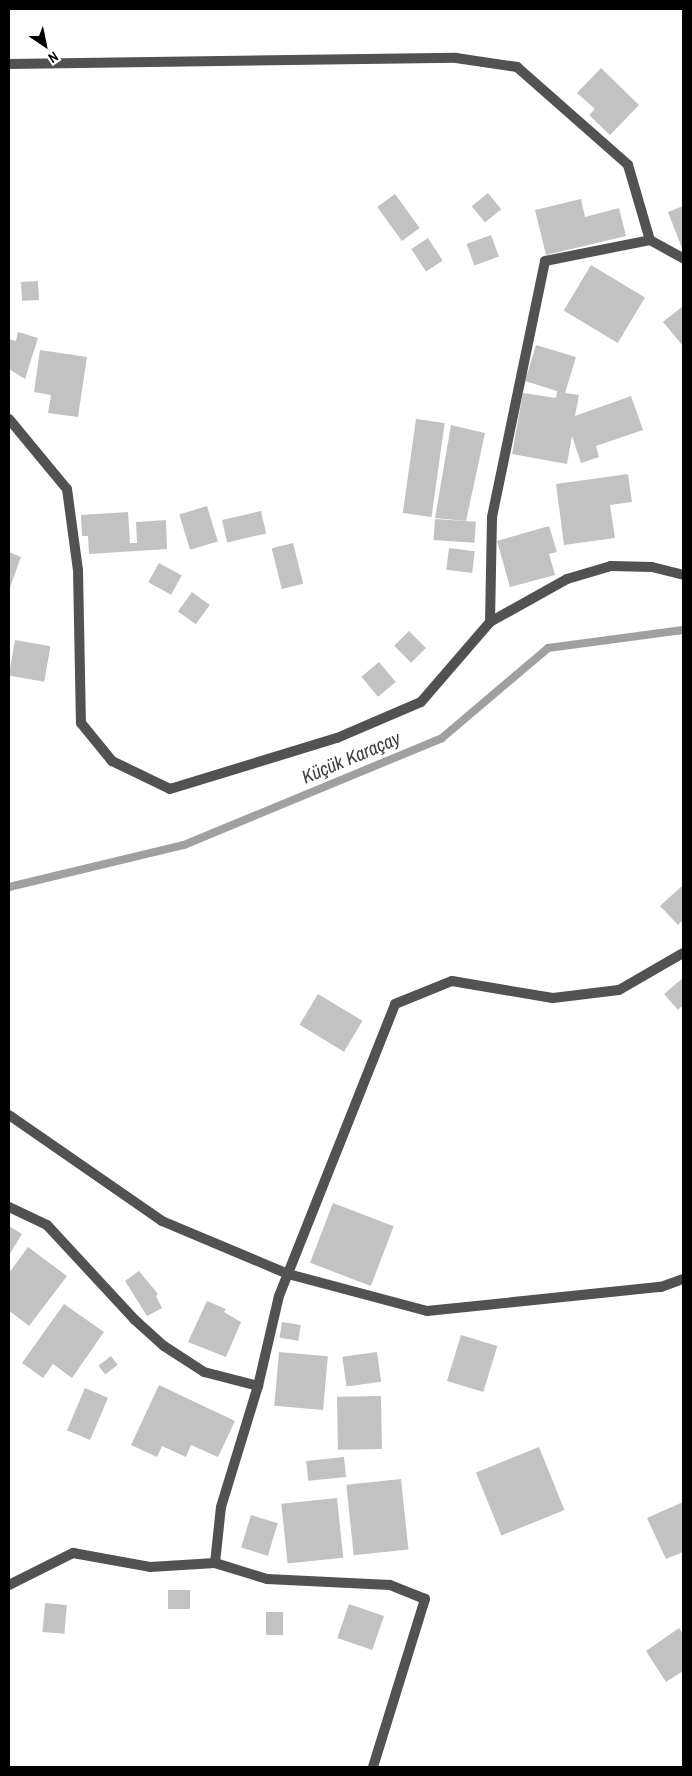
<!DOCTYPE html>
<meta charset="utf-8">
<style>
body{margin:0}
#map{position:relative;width:692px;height:1776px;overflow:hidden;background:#fff;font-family:"Archivo Narrow",sans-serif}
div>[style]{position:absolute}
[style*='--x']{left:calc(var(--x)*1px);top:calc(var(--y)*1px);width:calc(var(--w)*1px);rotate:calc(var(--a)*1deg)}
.stream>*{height:8px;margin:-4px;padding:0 4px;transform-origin:4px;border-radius:4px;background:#a0a0a0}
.building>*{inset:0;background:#c2c2c2;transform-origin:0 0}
.street>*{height:10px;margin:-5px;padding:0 5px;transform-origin:5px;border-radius:5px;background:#525252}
span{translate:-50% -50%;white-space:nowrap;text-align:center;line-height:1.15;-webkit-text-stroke:4.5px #fff;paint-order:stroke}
.water-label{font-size:19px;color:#414141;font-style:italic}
.frame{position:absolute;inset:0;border:10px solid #000;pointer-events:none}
.north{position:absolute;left:20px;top:20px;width:50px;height:50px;-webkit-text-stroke:4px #fff;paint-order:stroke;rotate:146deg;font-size:14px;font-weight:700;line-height:20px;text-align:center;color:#000}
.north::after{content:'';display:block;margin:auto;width:18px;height:22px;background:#000;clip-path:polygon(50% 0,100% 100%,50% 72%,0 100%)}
</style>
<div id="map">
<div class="stream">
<i style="--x:9;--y:887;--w:180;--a:-13.5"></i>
<i style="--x:184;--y:845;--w:279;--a:-22.5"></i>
<i style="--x:442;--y:738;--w:139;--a:-40.3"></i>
<i style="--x:548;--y:648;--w:136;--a:-7.6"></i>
</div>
<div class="building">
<i style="clip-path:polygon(601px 68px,639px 105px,610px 135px,589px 115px,595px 109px,577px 93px)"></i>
<i style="left:488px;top:193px;width:21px;height:21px;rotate:51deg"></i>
<i style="left:395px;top:194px;width:42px;height:22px;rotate:54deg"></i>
<i style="clip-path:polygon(581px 199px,585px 217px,619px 208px,626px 236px,546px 255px,535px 210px)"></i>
<i style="clip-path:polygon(683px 206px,683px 251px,668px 212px)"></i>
<i style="left:491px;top:235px;width:23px;height:26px;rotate:70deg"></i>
<i style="left:428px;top:238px;width:27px;height:20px;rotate:57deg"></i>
<i style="left:591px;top:265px;width:63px;height:53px;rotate:31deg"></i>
<i style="left:38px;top:281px;width:19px;height:17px;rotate:87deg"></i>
<i style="clip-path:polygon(683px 306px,683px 346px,663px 322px)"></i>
<i style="clip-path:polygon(18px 332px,38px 338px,25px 379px,9px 369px,9px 339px,16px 341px)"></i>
<i style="clip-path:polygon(536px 345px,576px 357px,565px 393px,579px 395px,575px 416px,631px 396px,643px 430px,596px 446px,599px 457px,581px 463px,572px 436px,567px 464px,512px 454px,523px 393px,556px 398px,557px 391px,525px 381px)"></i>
<i style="clip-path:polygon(40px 350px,87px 357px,78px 417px,48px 413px,51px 395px,34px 392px)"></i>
<i style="left:416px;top:419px;width:29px;height:95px;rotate:8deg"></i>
<i style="clip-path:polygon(451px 425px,485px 433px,466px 521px,435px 518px)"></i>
<i style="clip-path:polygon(628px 474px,632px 502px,610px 505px,615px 538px,564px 545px,556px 484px)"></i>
<i style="left:207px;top:506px;width:37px;height:29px;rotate:73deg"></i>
<i style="left:261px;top:511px;width:23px;height:40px;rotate:77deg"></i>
<i style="clip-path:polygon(128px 512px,130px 543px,137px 543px,136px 522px,166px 520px,167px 549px,89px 554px,88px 536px,82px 536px,81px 515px)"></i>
<i style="left:435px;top:519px;width:41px;height:21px;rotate:4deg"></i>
<i style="clip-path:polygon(549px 526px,557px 552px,549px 554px,555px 575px,510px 587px,497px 541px)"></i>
<i style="left:293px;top:543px;width:42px;height:22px;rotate:76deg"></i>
<i style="left:449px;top:548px;width:26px;height:22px;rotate:7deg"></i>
<i style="clip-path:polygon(9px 552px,21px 557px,9px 590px)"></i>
<i style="left:159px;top:563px;width:26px;height:22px;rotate:29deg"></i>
<i style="left:192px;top:592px;width:22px;height:24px;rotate:36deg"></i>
<i style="left:409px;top:631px;width:24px;height:21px;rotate:45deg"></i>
<i style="left:15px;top:640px;width:36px;height:36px;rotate:10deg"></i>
<i style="left:379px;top:662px;width:26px;height:23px;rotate:50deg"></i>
<i style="clip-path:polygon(683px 885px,683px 920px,678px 925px,660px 906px)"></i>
<i style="clip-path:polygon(683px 978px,683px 1005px,678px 1010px,664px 994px)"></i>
<i style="left:318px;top:994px;width:52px;height:36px;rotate:31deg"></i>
<i style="left:333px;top:1203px;width:65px;height:64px;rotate:21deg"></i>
<i style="clip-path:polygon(9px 1226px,22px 1234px,9px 1255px)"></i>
<i style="clip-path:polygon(28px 1247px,67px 1276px,29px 1326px,11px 1312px,9px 1315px,9px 1273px)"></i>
<i style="clip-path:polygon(139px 1271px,158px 1294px,156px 1296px,162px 1308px,147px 1316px,125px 1281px)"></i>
<i style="clip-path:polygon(207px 1301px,226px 1309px,224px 1312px,241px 1322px,226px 1357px,188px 1342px)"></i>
<i style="clip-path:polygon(64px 1304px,104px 1332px,72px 1378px,53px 1364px,43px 1378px,22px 1363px)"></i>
<i style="left:282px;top:1322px;width:19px;height:16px;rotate:9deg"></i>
<i style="left:461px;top:1335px;width:38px;height:48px;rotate:17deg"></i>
<i style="left:279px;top:1352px;width:49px;height:54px;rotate:5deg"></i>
<i style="left:377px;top:1352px;width:30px;height:35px;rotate:82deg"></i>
<i style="left:111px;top:1356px;width:11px;height:16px;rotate:52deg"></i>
<i style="clip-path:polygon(159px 1385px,235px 1421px,218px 1457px,191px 1445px,186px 1457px,162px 1446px,157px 1457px,131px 1445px)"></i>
<i style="left:85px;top:1388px;width:25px;height:46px;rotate:23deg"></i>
<i style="left:381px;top:1396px;width:53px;height:44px;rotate:89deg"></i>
<i style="left:539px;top:1447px;width:68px;height:68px;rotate:68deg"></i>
<i style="left:344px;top:1457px;width:20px;height:38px;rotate:84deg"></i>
<i style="left:401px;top:1479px;width:71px;height:55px;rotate:84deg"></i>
<i style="left:337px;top:1498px;width:60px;height:56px;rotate:84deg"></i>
<i style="clip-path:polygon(683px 1502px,683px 1552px,666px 1559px,647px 1518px)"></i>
<i style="left:251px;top:1515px;width:28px;height:34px;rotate:17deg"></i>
<i style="left:190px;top:1590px;width:19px;height:22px;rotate:90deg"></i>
<i style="left:45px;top:1603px;width:22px;height:29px;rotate:5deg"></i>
<i style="left:349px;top:1604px;width:37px;height:36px;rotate:19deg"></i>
<i style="left:266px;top:1612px;width:17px;height:23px"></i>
<i style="clip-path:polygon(679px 1628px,683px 1634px,683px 1671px,666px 1682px,646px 1651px)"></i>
</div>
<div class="street">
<i style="--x:9;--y:64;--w:447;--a:-0.8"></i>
<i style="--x:456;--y:58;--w:62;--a:8.4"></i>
<i style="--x:517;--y:67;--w:148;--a:41.4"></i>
<i style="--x:628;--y:165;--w:78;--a:73.7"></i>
<i style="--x:9;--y:419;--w:91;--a:50.4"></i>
<i style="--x:67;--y:489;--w:82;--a:82.3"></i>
<i style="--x:78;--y:570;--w:153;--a:88.9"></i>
<i style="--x:81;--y:723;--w:49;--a:50.8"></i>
<i style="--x:112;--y:761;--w:64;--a:25.8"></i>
<i style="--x:170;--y:789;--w:175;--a:-17"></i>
<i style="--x:337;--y:738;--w:91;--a:-23.2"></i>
<i style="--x:421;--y:702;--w:106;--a:-49.2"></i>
<i style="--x:490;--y:622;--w:88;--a:-29.2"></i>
<i style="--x:567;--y:579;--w:46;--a:-16.5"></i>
<i style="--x:611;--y:566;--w:41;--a:1.4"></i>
<i style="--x:652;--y:567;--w:32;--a:14"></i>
<i style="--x:490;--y:622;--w:105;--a:-88.9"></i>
<i style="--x:492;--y:517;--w:261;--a:-78.3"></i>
<i style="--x:545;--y:261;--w:107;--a:-11.3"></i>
<i style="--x:650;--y:240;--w:38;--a:29"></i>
<i style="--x:9;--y:1115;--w:186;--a:34.7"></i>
<i style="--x:162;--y:1221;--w:137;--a:22.8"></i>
<i style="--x:288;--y:1274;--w:144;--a:14.9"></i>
<i style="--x:427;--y:1311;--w:235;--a:-5.9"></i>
<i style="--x:661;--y:1287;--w:23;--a:-20"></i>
<i style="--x:9;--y:1207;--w:42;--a:25.3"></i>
<i style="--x:47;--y:1225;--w:129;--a:47.2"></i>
<i style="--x:135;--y:1320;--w:39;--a:42"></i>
<i style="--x:164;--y:1346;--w:48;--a:33"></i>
<i style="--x:204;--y:1372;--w:56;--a:14.5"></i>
<i style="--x:9;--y:1585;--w:72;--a:-26.6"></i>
<i style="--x:73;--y:1553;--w:78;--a:10.3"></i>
<i style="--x:150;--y:1567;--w:65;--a:-3.5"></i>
<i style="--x:373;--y:1767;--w:176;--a:-72.8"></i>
<i style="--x:425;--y:1599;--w:38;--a:-158"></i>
<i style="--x:390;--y:1585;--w:123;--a:-177.2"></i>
<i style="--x:267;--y:1579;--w:54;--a:-162.9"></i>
<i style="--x:215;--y:1563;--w:56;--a:-83.9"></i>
<i style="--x:221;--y:1507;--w:127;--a:-73"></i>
<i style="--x:258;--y:1386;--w:92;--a:-76.9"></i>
<i style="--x:279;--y:1296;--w:314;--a:-68.3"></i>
<i style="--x:395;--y:1004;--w:61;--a:-22"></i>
<i style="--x:452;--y:981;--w:102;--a:9.6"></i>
<i style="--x:553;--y:998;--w:66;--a:-6.9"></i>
<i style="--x:619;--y:990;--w:74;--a:-30"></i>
</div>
<div class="water-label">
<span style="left:351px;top:758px;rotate:-23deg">Küçük Karaçay</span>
</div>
<div class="frame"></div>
<div class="north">N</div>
</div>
